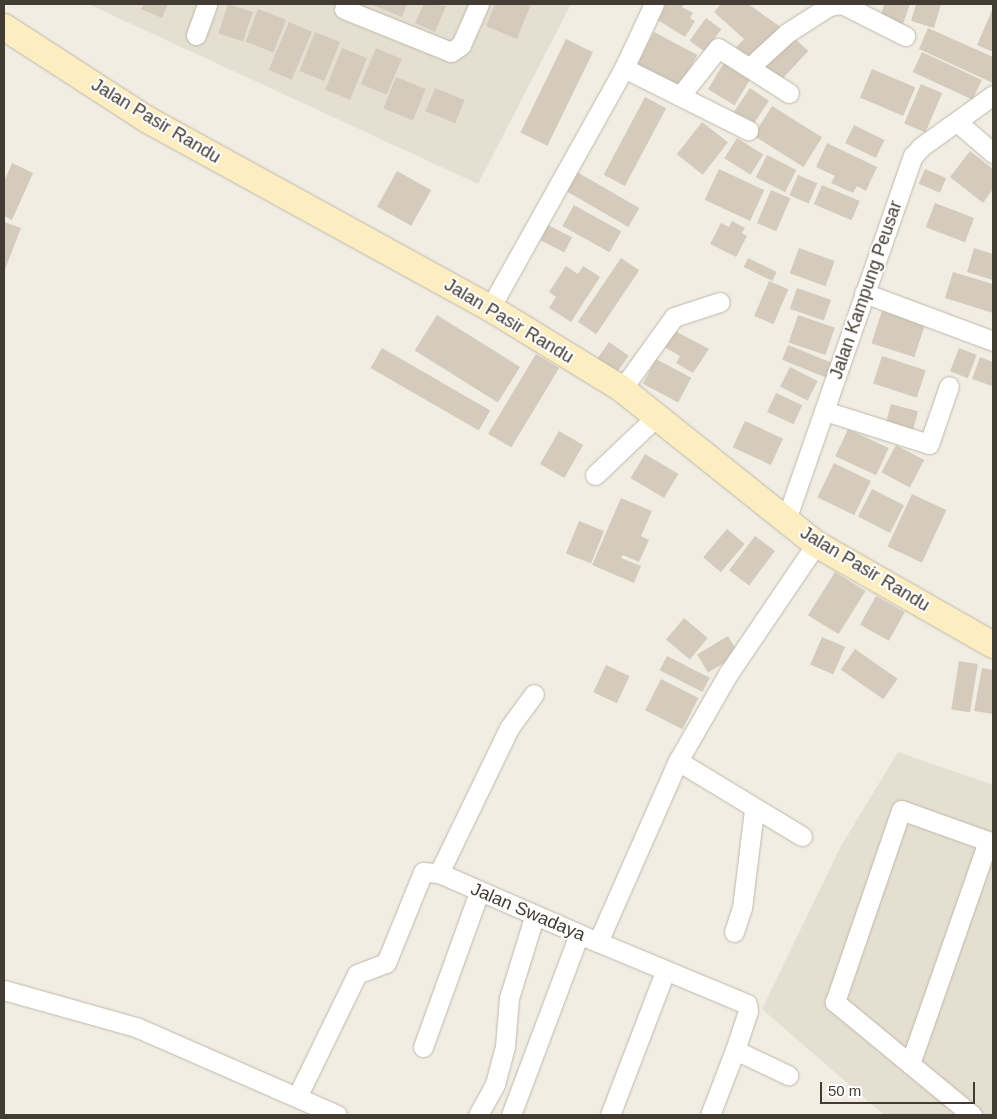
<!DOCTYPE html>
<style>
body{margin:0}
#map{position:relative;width:997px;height:1119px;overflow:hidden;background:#f1ede3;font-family:Arial,sans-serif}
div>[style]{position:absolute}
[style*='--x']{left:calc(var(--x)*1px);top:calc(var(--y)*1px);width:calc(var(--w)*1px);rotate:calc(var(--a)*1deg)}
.residential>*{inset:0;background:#e5dfd1}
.building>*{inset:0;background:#d5cbbc;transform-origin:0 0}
.roads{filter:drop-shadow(0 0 1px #bfb7a9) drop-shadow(0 0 1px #bfb7a9)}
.minor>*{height:19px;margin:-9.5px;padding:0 9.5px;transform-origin:9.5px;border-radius:9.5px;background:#fff}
.secondary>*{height:26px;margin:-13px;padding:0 13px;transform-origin:13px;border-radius:13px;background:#fdeec1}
span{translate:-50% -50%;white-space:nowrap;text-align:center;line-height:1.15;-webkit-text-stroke:4px #fff;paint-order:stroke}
.street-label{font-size:18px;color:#423c33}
.frame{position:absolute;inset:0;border:5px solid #423c33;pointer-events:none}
.scale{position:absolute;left:820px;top:1082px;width:155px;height:22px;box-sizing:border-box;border:2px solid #423c33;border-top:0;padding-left:6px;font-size:15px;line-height:18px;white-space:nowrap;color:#423c33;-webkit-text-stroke:4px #fff;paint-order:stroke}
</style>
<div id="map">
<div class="residential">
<i style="clip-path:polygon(88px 4px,571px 4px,478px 184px)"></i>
<i style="clip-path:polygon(898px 752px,993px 785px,993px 1115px,884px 1115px,762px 1009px,841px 846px)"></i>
</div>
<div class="building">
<i style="clip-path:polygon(144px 4px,168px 4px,162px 18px,141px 9px)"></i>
<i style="left:228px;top:4px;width:26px;height:31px;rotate:18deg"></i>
<i style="clip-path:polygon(370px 4px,407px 4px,402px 17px)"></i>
<i style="clip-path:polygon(424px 4px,446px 6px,435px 32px,415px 23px)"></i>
<i style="clip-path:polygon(495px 4px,531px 4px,517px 39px,486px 26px)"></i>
<i style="clip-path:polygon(665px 4px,684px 4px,682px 7px,693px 13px,690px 18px,695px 21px,685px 37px,656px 19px)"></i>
<i style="clip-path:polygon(721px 4px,748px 4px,782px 28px,752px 61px,736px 47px,744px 39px,714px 12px)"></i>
<i style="clip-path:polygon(884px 4px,910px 4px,902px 27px,880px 20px)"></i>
<i style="clip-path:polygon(916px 4px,941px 4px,934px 28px,911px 21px)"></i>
<i style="clip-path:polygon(993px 8px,993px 52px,977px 45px)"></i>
<i style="left:258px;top:9px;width:30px;height:35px;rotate:21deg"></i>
<i style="left:706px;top:18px;width:19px;height:28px;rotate:36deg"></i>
<i style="left:289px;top:22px;width:25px;height:52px;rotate:23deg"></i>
<i style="clip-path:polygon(928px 28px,993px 57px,993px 83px,919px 49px)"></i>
<i style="left:315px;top:32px;width:27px;height:42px;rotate:22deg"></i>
<i style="left:654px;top:32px;width:49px;height:36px;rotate:28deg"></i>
<i style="left:790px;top:34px;width:25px;height:42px;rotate:43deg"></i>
<i style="left:566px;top:39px;width:30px;height:104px;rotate:26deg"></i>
<i style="left:342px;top:48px;width:27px;height:45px;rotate:22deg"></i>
<i style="left:376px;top:48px;width:28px;height:39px;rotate:23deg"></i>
<i style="left:922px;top:52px;width:66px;height:22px;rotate:25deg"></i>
<i style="left:725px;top:61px;width:31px;height:33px;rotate:31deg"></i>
<i style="left:872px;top:69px;width:47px;height:31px;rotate:23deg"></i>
<i style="left:396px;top:77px;width:32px;height:34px;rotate:22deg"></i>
<i style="left:921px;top:84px;width:23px;height:43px;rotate:23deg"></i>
<i style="left:435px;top:88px;width:32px;height:25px;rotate:22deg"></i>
<i style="left:750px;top:88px;width:23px;height:32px;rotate:34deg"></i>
<i style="left:645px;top:97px;width:24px;height:88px;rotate:28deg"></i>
<i style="left:772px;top:106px;width:59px;height:35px;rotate:32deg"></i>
<i style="left:702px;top:122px;width:33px;height:41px;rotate:38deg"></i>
<i style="left:854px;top:125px;width:34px;height:20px;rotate:26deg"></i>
<i style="left:737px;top:138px;width:31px;height:24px;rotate:32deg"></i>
<i style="clip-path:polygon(827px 143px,877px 167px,866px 191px,857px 186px,853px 193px,831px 183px,835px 176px,816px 167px)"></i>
<i style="clip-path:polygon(970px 151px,993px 169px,993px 189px,983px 203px,950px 177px)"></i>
<i style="left:767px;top:155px;width:33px;height:25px;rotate:27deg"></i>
<i style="clip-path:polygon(12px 163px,33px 173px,12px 220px,4px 216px,4px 182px)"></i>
<i style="left:719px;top:169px;width:50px;height:34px;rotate:25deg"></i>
<i style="left:925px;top:169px;width:23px;height:16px;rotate:23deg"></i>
<i style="left:397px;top:171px;width:39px;height:41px;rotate:29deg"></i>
<i style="left:577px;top:172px;width:72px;height:22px;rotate:30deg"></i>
<i style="left:798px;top:175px;width:21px;height:22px;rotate:23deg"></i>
<i style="left:822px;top:185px;width:41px;height:21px;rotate:23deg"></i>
<i style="left:771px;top:190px;width:21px;height:36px;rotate:23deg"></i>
<i style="left:935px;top:203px;width:42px;height:26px;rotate:21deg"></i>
<i style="left:574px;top:205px;width:54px;height:24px;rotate:29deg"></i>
<i style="clip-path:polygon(732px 221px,745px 228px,742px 233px,747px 236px,736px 257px,710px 244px,721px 223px,729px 227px)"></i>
<i style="clip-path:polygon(4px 222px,21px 228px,4px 272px)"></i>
<i style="left:548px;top:225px;width:27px;height:17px;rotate:27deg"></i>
<i style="left:799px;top:248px;width:38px;height:27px;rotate:20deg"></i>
<i style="clip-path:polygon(974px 248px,993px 254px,993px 280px,967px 272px)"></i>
<i style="left:621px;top:258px;width:22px;height:77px;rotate:34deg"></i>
<i style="left:748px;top:258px;width:32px;height:10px;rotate:26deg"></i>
<i style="clip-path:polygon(566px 266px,578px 274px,583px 266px,600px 277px,571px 322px,549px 308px,556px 297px,549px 292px)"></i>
<i style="clip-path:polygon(953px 272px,993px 284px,993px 313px,945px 298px)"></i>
<i style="left:769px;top:281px;width:21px;height:38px;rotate:23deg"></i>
<i style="left:797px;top:288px;width:36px;height:22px;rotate:19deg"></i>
<i style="left:882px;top:311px;width:45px;height:34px;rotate:18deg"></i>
<i style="left:437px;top:315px;width:98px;height:42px;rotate:32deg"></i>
<i style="left:798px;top:315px;width:39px;height:29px;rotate:19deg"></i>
<i style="clip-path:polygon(668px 327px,709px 349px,693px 373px,676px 363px,680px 356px,659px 344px)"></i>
<i style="left:609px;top:342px;width:24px;height:24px;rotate:35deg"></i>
<i style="left:788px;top:345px;width:52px;height:16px;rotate:22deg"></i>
<i style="left:382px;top:348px;width:125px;height:23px;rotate:30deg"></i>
<i style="left:959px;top:348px;width:19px;height:25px;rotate:21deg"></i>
<i style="left:536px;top:354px;width:27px;height:93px;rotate:31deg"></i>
<i style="left:882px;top:356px;width:46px;height:29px;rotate:18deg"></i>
<i style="clip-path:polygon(980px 357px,993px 362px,992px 386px,972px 379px)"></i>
<i style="left:656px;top:359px;width:40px;height:28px;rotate:28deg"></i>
<i style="left:790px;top:367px;width:31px;height:22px;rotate:27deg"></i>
<i style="left:776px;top:393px;width:29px;height:21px;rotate:25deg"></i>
<i style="left:891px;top:404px;width:28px;height:22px;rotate:15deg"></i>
<i style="left:745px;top:421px;width:42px;height:29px;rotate:25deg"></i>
<i style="left:848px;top:429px;width:45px;height:30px;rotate:25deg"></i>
<i style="left:559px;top:431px;width:28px;height:38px;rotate:30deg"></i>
<i style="left:896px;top:445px;width:32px;height:31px;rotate:28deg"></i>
<i style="left:645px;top:454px;width:39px;height:28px;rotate:31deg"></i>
<i style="left:834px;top:463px;width:41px;height:38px;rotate:26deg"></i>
<i style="left:872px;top:489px;width:36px;height:31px;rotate:27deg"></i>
<i style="left:912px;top:494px;width:38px;height:58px;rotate:25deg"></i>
<i style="clip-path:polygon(621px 498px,652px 511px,641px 536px,649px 540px,639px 562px,623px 555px,621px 558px,641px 566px,634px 583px,592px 565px)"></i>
<i style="left:579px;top:521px;width:27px;height:35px;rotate:22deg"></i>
<i style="left:727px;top:529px;width:23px;height:37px;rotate:40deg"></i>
<i style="left:755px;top:536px;width:25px;height:43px;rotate:37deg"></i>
<i style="left:835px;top:572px;width:36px;height:51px;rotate:32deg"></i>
<i style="left:876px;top:596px;width:33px;height:33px;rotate:29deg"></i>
<i style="left:684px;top:618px;width:31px;height:28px;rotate:40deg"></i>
<i style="left:728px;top:636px;width:21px;height:36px;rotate:59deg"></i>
<i style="left:822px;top:637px;width:25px;height:30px;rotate:23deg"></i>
<i style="left:855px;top:649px;width:52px;height:25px;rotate:35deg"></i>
<i style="left:667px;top:656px;width:48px;height:16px;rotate:27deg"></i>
<i style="left:959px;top:661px;width:19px;height:49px;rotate:9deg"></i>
<i style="left:606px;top:665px;width:26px;height:30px;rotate:25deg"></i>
<i style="clip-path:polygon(982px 668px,993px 670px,993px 714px,974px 711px)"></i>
<i style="left:661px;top:679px;width:42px;height:35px;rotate:27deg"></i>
</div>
<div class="roads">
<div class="minor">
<i style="--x:344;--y:9;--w:115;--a:21.9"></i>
<i style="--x:451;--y:52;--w:12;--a:-35"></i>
<i style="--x:461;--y:45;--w:45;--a:-66.3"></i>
<i style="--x:196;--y:35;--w:33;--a:-70"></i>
<i style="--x:750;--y:67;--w:50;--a:-42.6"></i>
<i style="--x:787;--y:33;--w:50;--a:-32.7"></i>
<i style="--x:829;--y:6;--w:13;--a:-9"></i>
<i style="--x:842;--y:4;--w:71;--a:26.9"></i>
<i style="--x:624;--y:68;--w:139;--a:26.6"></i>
<i style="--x:680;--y:96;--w:61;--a:-51.6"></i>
<i style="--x:718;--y:48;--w:84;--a:32.4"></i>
<i style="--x:957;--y:122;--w:48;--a:40.7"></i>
<i style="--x:864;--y:293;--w:138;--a:20.4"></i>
<i style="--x:490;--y:308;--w:275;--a:-60.8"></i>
<i style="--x:624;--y:68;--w:71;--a:-64.9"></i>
<i style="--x:622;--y:389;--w:89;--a:-54.2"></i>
<i style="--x:674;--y:317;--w:48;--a:-18.1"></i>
<i style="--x:825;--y:411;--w:109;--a:17.6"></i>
<i style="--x:929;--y:444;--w:61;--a:-71"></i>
<i style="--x:595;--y:475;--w:84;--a:-43.6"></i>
<i style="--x:786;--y:520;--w:386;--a:-70.8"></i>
<i style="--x:913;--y:156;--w:12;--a:-48"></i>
<i style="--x:921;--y:147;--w:89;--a:-35.8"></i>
<i style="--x:678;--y:761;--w:145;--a:31.2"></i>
<i style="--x:439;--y:873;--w:161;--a:-64.2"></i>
<i style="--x:509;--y:728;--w:42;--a:-53.7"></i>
<i style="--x:734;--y:932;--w:25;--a:-72"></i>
<i style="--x:742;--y:908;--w:99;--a:-83"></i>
<i style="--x:598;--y:942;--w:161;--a:22.6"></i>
<i style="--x:747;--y:1004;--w:7;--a:82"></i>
<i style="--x:748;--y:1011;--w:41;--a:108.4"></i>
<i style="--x:735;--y:1050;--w:70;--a:111"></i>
<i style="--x:4;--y:990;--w:137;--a:15.7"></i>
<i style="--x:136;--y:1027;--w:219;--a:23.6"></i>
<i style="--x:423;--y:1047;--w:165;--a:-70.1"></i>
<i style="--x:735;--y:1050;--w:59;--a:25.3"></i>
<i style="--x:910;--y:1064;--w:236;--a:-70.7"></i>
<i style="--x:297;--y:1097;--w:137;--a:-64"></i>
<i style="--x:357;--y:974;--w:31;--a:-21"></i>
<i style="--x:386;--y:963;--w:98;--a:-67.9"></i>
<i style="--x:423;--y:872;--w:16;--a:4"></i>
<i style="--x:439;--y:873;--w:173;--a:23.5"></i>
<i style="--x:598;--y:942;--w:198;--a:-66.2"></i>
<i style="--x:678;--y:761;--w:100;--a:-60.1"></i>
<i style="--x:728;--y:674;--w:157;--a:-55.9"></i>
<i style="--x:478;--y:1115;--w:35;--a:-61"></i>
<i style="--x:495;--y:1084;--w:39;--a:-75"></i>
<i style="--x:505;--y:1046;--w:48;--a:-85.2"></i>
<i style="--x:509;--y:998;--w:85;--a:-72.8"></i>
<i style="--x:511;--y:1115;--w:193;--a:-69.4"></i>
<i style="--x:610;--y:1115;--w:153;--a:-69"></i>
<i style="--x:972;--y:1115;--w:178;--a:-140.5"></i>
<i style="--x:835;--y:1002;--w:203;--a:-71"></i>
<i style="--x:901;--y:810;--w:98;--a:19.7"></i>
</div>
<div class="secondary">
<i style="--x:4;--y:27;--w:171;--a:32.9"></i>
<i style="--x:148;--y:120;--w:390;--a:28.8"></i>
<i style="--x:490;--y:308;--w:155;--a:31.5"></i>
<i style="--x:622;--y:389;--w:248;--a:38.6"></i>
<i style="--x:816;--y:544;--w:204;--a:29.7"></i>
</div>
</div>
<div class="street-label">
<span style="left:156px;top:121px;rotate:31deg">Jalan Pasir Randu</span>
<span style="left:866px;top:290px;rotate:-71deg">Jalan Kampung Peusar</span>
<span style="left:509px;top:321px;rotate:31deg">Jalan Pasir Randu</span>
<span style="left:865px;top:569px;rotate:31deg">Jalan Pasir Randu</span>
<span style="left:528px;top:912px;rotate:23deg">Jalan Swadaya</span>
</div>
<div class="frame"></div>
<div class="scale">50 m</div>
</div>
